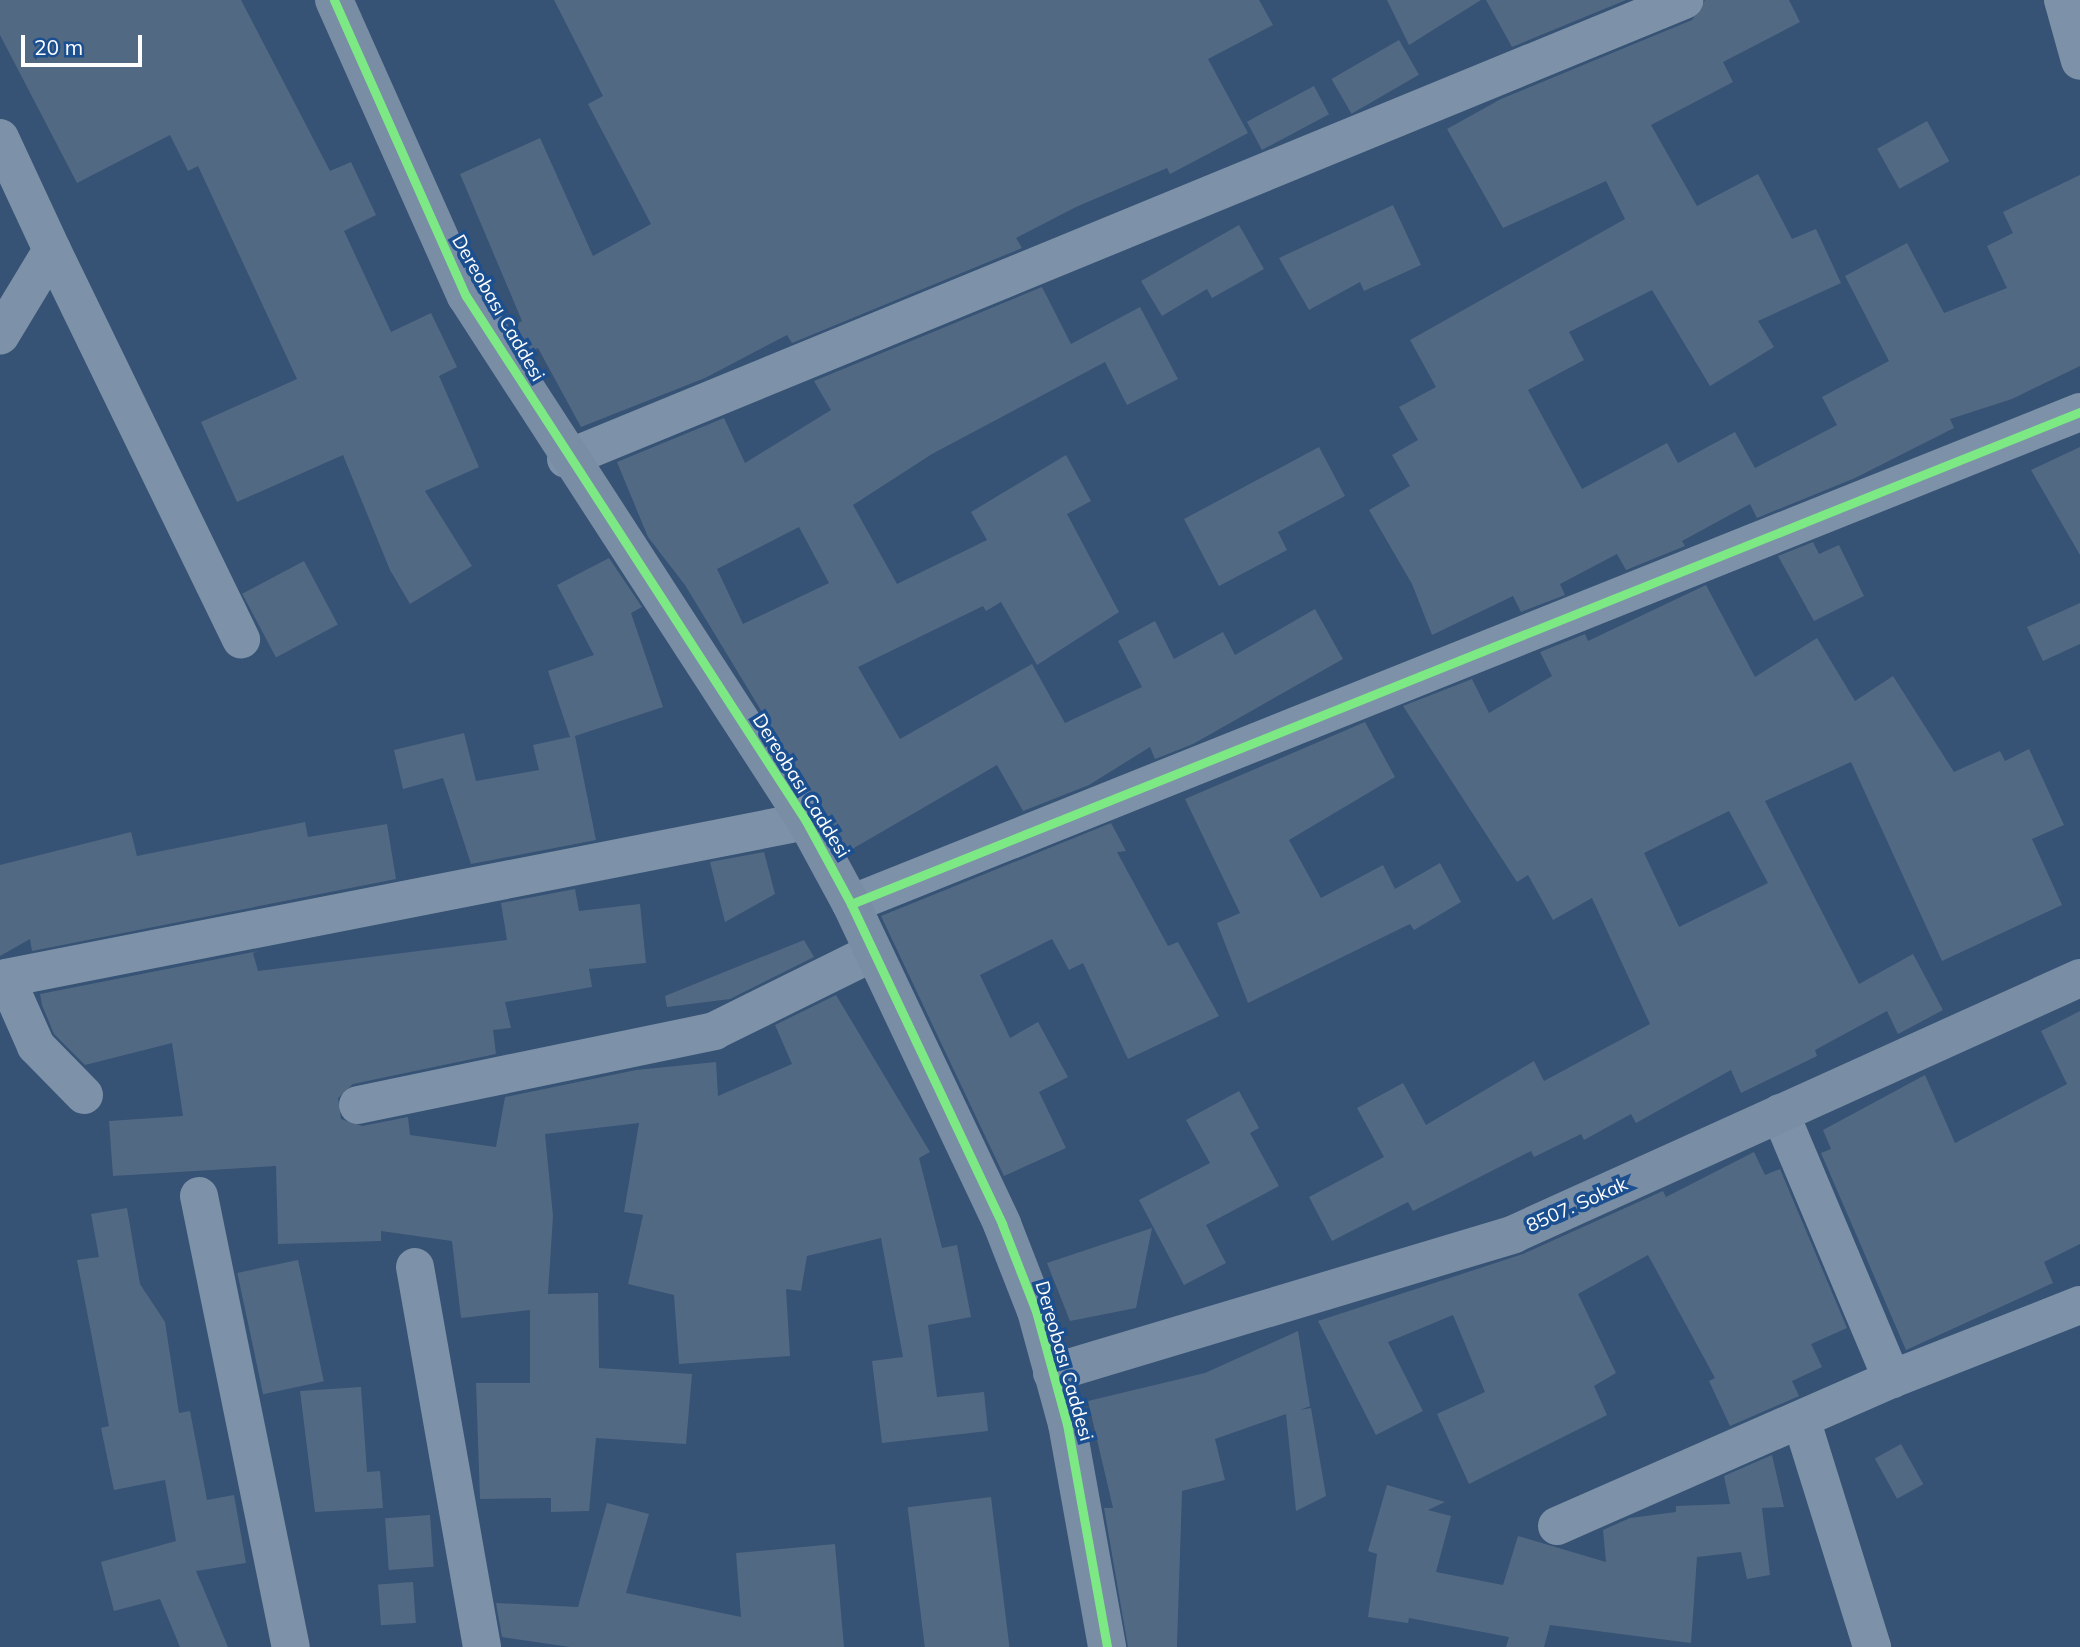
<!DOCTYPE html>
<meta charset="utf-8">
<style>
body{margin:0}
#map{position:relative;width:2080px;height:1647px;overflow:hidden;background:#365274;font-family:Mulish,sans-serif}
div>[style]{position:absolute}
[style*='--x']{left:calc(var(--x)*1px);top:calc(var(--y)*1px);width:calc(var(--w)*1px);rotate:calc(var(--a)*1deg)}
.building>*{inset:0;background:#526984;transform-origin:0 0}
.street>*{height:38px;margin:-19px;padding:0 19px;transform-origin:19px;border-radius:19px;background:#7d92a8}
.secondary>*{height:38px;margin:-19px;padding:0 19px;transform-origin:19px;border-radius:19px;background:#798da4}
.cycleway>*{height:9px;margin:-4.5px;padding:0 4.5px;transform-origin:4.5px;border-radius:4.5px;background:#7ce984}
span{translate:-50% -50%;white-space:nowrap;text-align:center;line-height:1.15;-webkit-text-stroke:7px #1b4f8f;paint-order:stroke}
.street-label{font-size:19px;color:#fff}
.scale{position:absolute;left:21px;top:35px;width:121px;height:32px;box-sizing:border-box;border:4px solid #fff;border-top:0;padding-left:9px;font-size:21px;line-height:24px;white-space:nowrap;color:#fff;-webkit-text-stroke:5px #1b4f8f;paint-order:stroke}
</style>
<div id="map">
<div class="building">
<i style="clip-path:polygon(0 0,241px 0,330px 171px,351px 162px,376px 215px,344px 231px,391px 332px,431px 313px,457px 367px,439px 376px,479px 467px,425px 491px,472px 566px,410px 604px,390px 570px,343px 455px,237px 502px,201px 422px,297px 379px,198px 166px,188px 171px,170px 135px,77px 183px,0 35px)"></i>
<i style="clip-path:polygon(554px 0,1259px 0,1273px 25px,1208px 59px,1248px 133px,1170px 174px,1167px 168px,1076px 207px,1016px 238px,1022px 248px,792px 343px,787px 335px,705px 378px,581px 427px,538px 348px,528px 352px,512px 326px,522px 321px,460px 174px,540px 138px,593px 256px,651px 224px,588px 104px,603px 96px)"></i>
<i style="clip-path:polygon(1387px 0,1481px 0,1409px 45px)"></i>
<i style="clip-path:polygon(1486px 0,1626px 0,1512px 47px)"></i>
<i style="clip-path:polygon(1705px 0,1789px 0,1800px 22px,1723px 62px,1733px 82px,1651px 125px,1697px 206px,1758px 174px,1792px 239px,1816px 229px,1841px 283px,1758px 321px,1774px 347px,1710px 386px,1652px 290px,1569px 332px,1584px 360px,1528px 390px,1582px 489px,1667px 443px,1678px 463px,1735px 432px,1755px 468px,1837px 425px,1822px 397px,1889px 361px,1845px 276px,1907px 243px,1944px 313px,2007px 288px,1987px 246px,2013px 233px,2003px 212px,2080px 175px,2080px 366px,2012px 399px,1950px 419px,1954px 428px,1855px 478px,1757px 518px,1750px 504px,1682px 541px,1685px 546px,1626px 570px,1617px 554px,1560px 584px,1565px 595px,1521px 612px,1513px 596px,1432px 635px,1412px 584px,1369px 510px,1410px 486px,1392px 455px,1418px 440px,1399px 407px,1436px 387px,1410px 340px,1625px 219px,1606px 181px,1503px 228px,1447px 129px,1501px 99px,1692px 20px)"></i>
<i style="left:1399px;top:40px;width:40px;height:78px;rotate:60deg"></i>
<i style="left:1314px;top:86px;width:32px;height:76px;rotate:62deg"></i>
<i style="left:1927px;top:121px;width:46px;height:57px;rotate:61deg"></i>
<i style="clip-path:polygon(1393px 205px,1421px 265px,1364px 291px,1360px 282px,1309px 310px,1279px 258px)"></i>
<i style="clip-path:polygon(1239px 225px,1264px 269px,1212px 298px,1207px 289px,1162px 316px,1141px 281px)"></i>
<i style="clip-path:polygon(evenodd,1042px 287px,1071px 344px,1140px 307px,1178px 379px,1127px 405px,1105px 362px,932px 454px,853px 505px,897px 584px,987px 540px,971px 512px,1066px 455px,1091px 501px,1067px 514px,1119px 612px,1037px 665px,1001px 602px,986px 611px,983px 606px,858px 667px,900px 739px,1032px 664px,1065px 723px,1142px 687px,1118px 641px,1155px 621px,1174px 659px,1223px 632px,1235px 655px,1315px 609px,1343px 659px,1193px 744px,1155px 759px,1150px 747px,1089px 785px,1023px 811px,997px 765px,847px 852px,685px 585px,648px 537px,617px 462px,724px 418px,745px 463px,831px 410px,814px 381px,1042px 287px,799px 527px,829px 583px,743px 624px,717px 569px,799px 527px)"></i>
<i style="clip-path:polygon(1319px 447px,1345px 496px,1278px 532px,1287px 550px,1219px 586px,1184px 519px)"></i>
<i style="clip-path:polygon(2080px 447px,2080px 555px,2031px 470px)"></i>
<i style="clip-path:polygon(1813px 542px,1819px 554px,1839px 545px,1864px 596px,1814px 621px,1778px 556px)"></i>
<i style="clip-path:polygon(609px 558px,642px 607px,631px 613px,663px 707px,575px 736px,596px 840px,471px 864px,443px 778px,403px 789px,394px 750px,464px 733px,476px 781px,539px 770px,533px 745px,570px 737px,548px 671px,594px 655px,557px 585px)"></i>
<i style="left:304px;top:561px;width:72px;height:70px;rotate:62deg"></i>
<i style="clip-path:polygon(evenodd,1706px 585px,1755px 677px,1817px 638px,1855px 701px,1893px 676px,1954px 772px,2000px 751px,2005px 761px,2029px 749px,2064px 825px,2032px 839px,2062px 905px,1942px 961px,1851px 762px,1765px 801px,1859px 984px,1913px 954px,1943px 1010px,1898px 1034px,1887px 1011px,1815px 1050px,1817px 1056px,1741px 1093px,1731px 1070px,1636px 1123px,1631px 1114px,1584px 1140px,1581px 1134px,1534px 1157px,1531px 1151px,1413px 1211px,1408px 1202px,1332px 1241px,1309px 1197px,1384px 1157px,1357px 1108px,1403px 1083px,1426px 1125px,1534px 1061px,1544px 1081px,1650px 1024px,1592px 898px,1553px 920px,1528px 875px,1517px 882px,1403px 706px,1472px 679px,1489px 713px,1552px 676px,1540px 652px,1585px 634px,1588px 641px,1706px 585px,1729px 811px,1768px 883px,1679px 927px,1644px 853px,1729px 811px)"></i>
<i style="clip-path:polygon(2080px 603px,2080px 644px,2043px 661px,2027px 627px)"></i>
<i style="clip-path:polygon(1365px 722px,1395px 777px,1289px 840px,1321px 898px,1383px 865px,1395px 889px,1440px 863px,1461px 902px,1414px 930px,1410px 924px,1248px 1003px,1217px 923px,1240px 913px,1185px 799px)"></i>
<i style="clip-path:polygon(305px 822px,308px 837px,387px 824px,396px 879px,32px 951px,30px 939px,0 956px,0 865px,131px 832px,137px 856px)"></i>
<i style="clip-path:polygon(1111px 823px,1126px 851px,1117px 852px,1168px 946px,1178px 942px,1219px 1016px,1128px 1059px,1083px 963px,1069px 970px,1052px 939px,980px 975px,1010px 1038px,1038px 1022px,1068px 1077px,1039px 1092px,1066px 1148px,1004px 1176px,881px 916px)"></i>
<i style="clip-path:polygon(764px 852px,775px 894px,725px 922px,710px 862px)"></i>
<i style="clip-path:polygon(575px 889px,579px 911px,640px 904px,646px 963px,589px 969px,592px 987px,505px 1002px,511px 1028px,493px 1030px,496px 1054px,353px 1084px,338px 1098px,341px 1119px,362px 1126px,408px 1117px,410px 1135px,496px 1147px,505px 1097px,636px 1070px,716px 1062px,718px 1096px,792px 1064px,775px 1025px,836px 995px,930px 1152px,919px 1158px,942px 1248px,957px 1245px,971px 1317px,928px 1325px,937px 1397px,984px 1392px,988px 1431px,882px 1443px,872px 1361px,903px 1357px,881px 1238px,807px 1256px,801px 1291px,786px 1289px,790px 1356px,679px 1364px,674px 1295px,628px 1284px,643px 1215px,624px 1212px,639px 1123px,545px 1134px,553px 1216px,548px 1294px,598px 1293px,599px 1368px,692px 1374px,686px 1444px,596px 1438px,589px 1511px,551px 1512px,551px 1498px,480px 1499px,476px 1383px,530px 1383px,530px 1310px,461px 1318px,452px 1241px,381px 1231px,381px 1241px,278px 1244px,276px 1166px,113px 1176px,109px 1121px,183px 1116px,172px 1043px,85px 1065px,54px 1034px,42px 1005px,40px 994px,259px 951px,253px 953px,258px 971px,507px 940px,501px 903px)"></i>
<i style="clip-path:polygon(804px 940px,814px 957px,730px 999px,667px 1007px,665px 996px)"></i>
<i style="clip-path:polygon(2080px 1011px,2080px 1244px,2044px 1262px,2053px 1283px,1906px 1350px,1821px 1153px,1831px 1149px,1823px 1130px,1925px 1075px,1955px 1143px,2067px 1084px,2041px 1031px)"></i>
<i style="clip-path:polygon(1239px 1091px,1259px 1128px,1250px 1133px,1279px 1186px,1206px 1225px,1226px 1263px,1184px 1285px,1139px 1200px,1210px 1163px,1186px 1120px)"></i>
<i style="clip-path:polygon(1754px 1152px,1765px 1175px,1780px 1169px,1847px 1328px,1811px 1344px,1822px 1367px,1792px 1381px,1799px 1396px,1730px 1426px,1709px 1381px,1715px 1378px,1648px 1255px,1578px 1294px,1616px 1373px,1594px 1386px,1607px 1415px,1469px 1484px,1437px 1414px,1485px 1392px,1453px 1315px,1388px 1342px,1423px 1411px,1376px 1435px,1318px 1321px,1523px 1254px,1663px 1191px,1666px 1197px)"></i>
<i style="clip-path:polygon(127px 1208px,140px 1284px,165px 1322px,179px 1413px,190px 1411px,207px 1500px,234px 1495px,246px 1563px,196px 1571px,228px 1647px,180px 1647px,160px 1599px,114px 1611px,101px 1562px,176px 1541px,165px 1480px,114px 1490px,101px 1428px,109px 1426px,77px 1260px,99px 1257px,91px 1214px)"></i>
<i style="clip-path:polygon(1152px 1228px,1136px 1308px,1070px 1321px,1047px 1263px)"></i>
<i style="left:298px;top:1260px;width:124px;height:62px;rotate:78deg"></i>
<i style="clip-path:polygon(1298px 1331px,1310px 1406px,1300px 1410px,1311px 1408px,1326px 1496px,1296px 1511px,1286px 1414px,1215px 1439px,1225px 1480px,1182px 1491px,1177px 1647px,1128px 1647px,1104px 1508px,1113px 1508px,1088px 1401px,1205px 1373px)"></i>
<i style="clip-path:polygon(361px 1387px,367px 1472px,380px 1471px,383px 1508px,315px 1512px,300px 1391px)"></i>
<i style="left:1901px;top:1444px;width:46px;height:30px;rotate:61deg"></i>
<i style="clip-path:polygon(1772px 1455px,1784px 1507px,1762px 1508px,1770px 1575px,1747px 1579px,1741px 1552px,1697px 1557px,1691px 1643px,1550px 1625px,1544px 1647px,1506px 1647px,1509px 1637px,1409px 1618px,1408px 1623px,1368px 1617px,1377px 1554px,1368px 1551px,1387px 1485px,1445px 1502px,1428px 1510px,1451px 1516px,1436px 1572px,1503px 1585px,1518px 1536px,1606px 1562px,1603px 1530px,1630px 1518px,1676px 1512px,1676px 1506px,1730px 1504px,1724px 1476px)"></i>
<i style="left:991px;top:1497px;width:151px;height:84px;rotate:83deg"></i>
<i style="clip-path:polygon(607px 1503px,649px 1514px,626px 1593px,741px 1617px,736px 1553px,835px 1544px,844px 1647px,570px 1647px,502px 1637px,496px 1603px,578px 1607px)"></i>
<i style="left:430px;top:1515px;width:52px;height:45px;rotate:86deg"></i>
<i style="left:413px;top:1582px;width:41px;height:35px;rotate:86deg"></i>
</div>
<div class="street">
<i style="--x:2063;--y:0;--w:63;--a:74.4"></i>
<i style="--x:0;--y:138;--w:123;--a:65.1"></i>
<i style="--x:52;--y:250;--w:100;--a:121.2"></i>
<i style="--x:52;--y:250;--w:433;--a:64.1"></i>
<i style="--x:566;--y:459;--w:1209;--a:-22.32"></i>
<i style="--x:851;--y:904;--w:1324;--a:-21.82"></i>
<i style="--x:84;--y:1095;--w:69;--a:-134.4"></i>
<i style="--x:36;--y:1046;--w:74;--a:-113.8"></i>
<i style="--x:6;--y:978;--w:815;--a:-11.1"></i>
<i style="--x:358;--y:1105;--w:364;--a:-11.7"></i>
<i style="--x:714;--y:1031;--w:174;--a:-26.3"></i>
<i style="--x:1780;--y:1113;--w:289;--a:67.2"></i>
<i style="--x:199;--y:1196;--w:460;--a:78.5"></i>
<i style="--x:415;--y:1267;--w:386;--a:80"></i>
<i style="--x:1802;--y:1422;--w:236;--a:72.7"></i>
<i style="--x:1557;--y:1526;--w:366;--a:-23.7"></i>
<i style="--x:1892;--y:1379;--w:202;--a:-21.5"></i>
</div>
<div class="secondary">
<i style="--x:334;--y:0;--w:324;--a:66"></i>
<i style="--x:466;--y:296;--w:625;--a:57.07"></i>
<i style="--x:806;--y:821;--w:94;--a:61.5"></i>
<i style="--x:851;--y:904;--w:354;--a:64.7"></i>
<i style="--x:1002;--y:1224;--w:93;--a:68.7"></i>
<i style="--x:1036;--y:1311;--w:117;--a:74.7"></i>
<i style="--x:1067;--y:1424;--w:227;--a:79.8"></i>
<i style="--x:1052;--y:1373;--w:482;--a:-16.7"></i>
<i style="--x:1514;--y:1234;--w:621;--a:-24.34"></i>
</div>
<div class="cycleway">
<i style="--x:334;--y:0;--w:324;--a:66"></i>
<i style="--x:466;--y:296;--w:625;--a:57.07"></i>
<i style="--x:806;--y:821;--w:94;--a:61.5"></i>
<i style="--x:851;--y:904;--w:354;--a:64.7"></i>
<i style="--x:1002;--y:1224;--w:93;--a:68.7"></i>
<i style="--x:1036;--y:1311;--w:117;--a:74.7"></i>
<i style="--x:1067;--y:1424;--w:227;--a:79.8"></i>
<i style="--x:851;--y:904;--w:1324;--a:-21.82"></i>
</div>
<div class="street-label">
<span style="left:498px;top:308px;rotate:60deg">Dereobası Caddesi</span>
<span style="left:801px;top:786px;rotate:58deg">Dereobası Caddesi</span>
<span style="left:1577px;top:1205px;rotate:-24deg">8507. Sokak</span>
<span style="left:1064px;top:1361px;rotate:74deg">Dereobası Caddesi</span>
</div>
<div class="scale">20 m</div>
</div>
